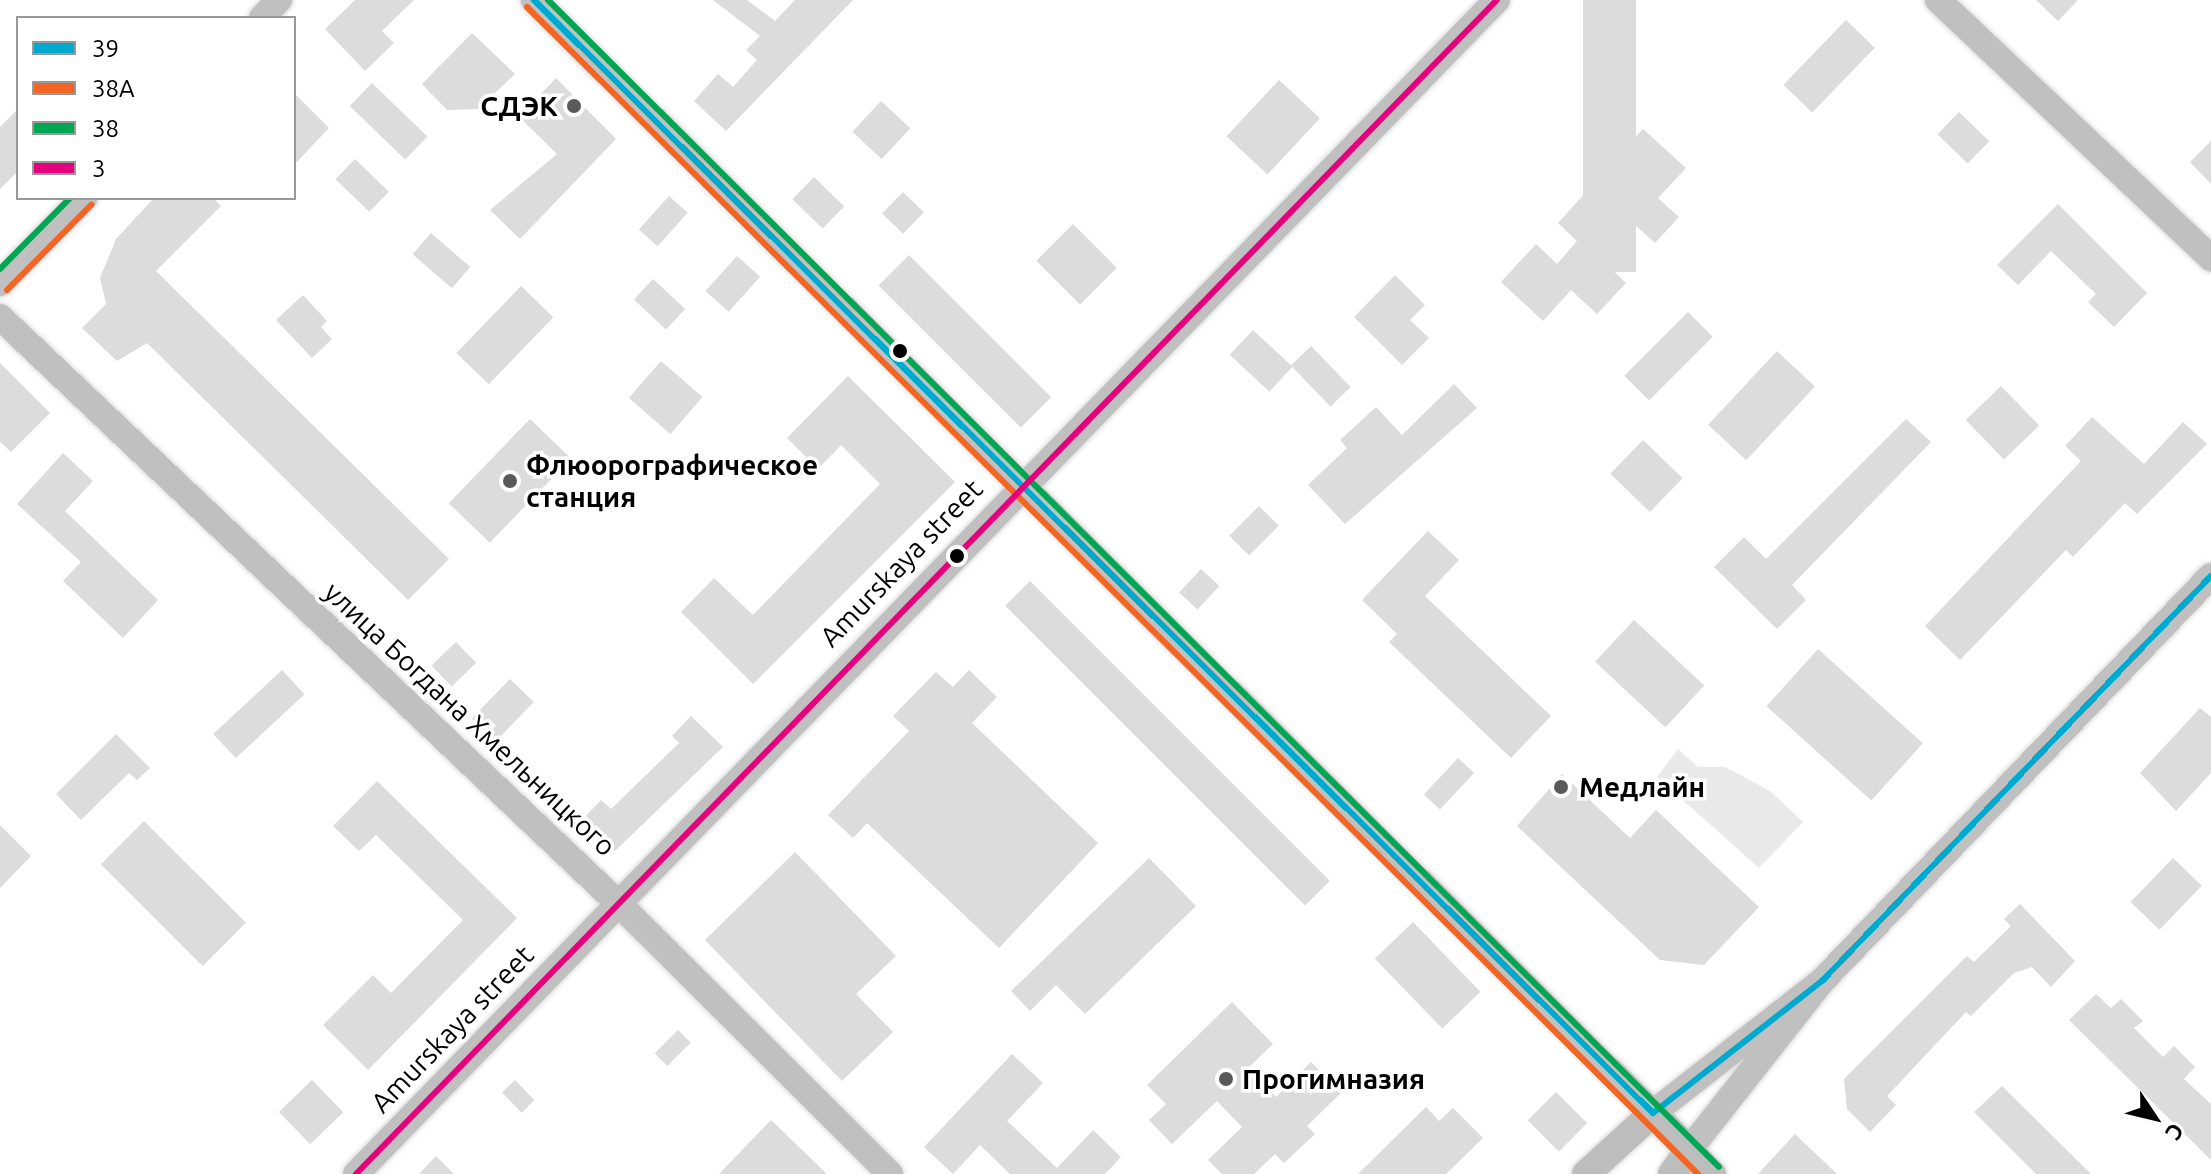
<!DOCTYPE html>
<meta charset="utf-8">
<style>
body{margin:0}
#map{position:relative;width:2211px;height:1174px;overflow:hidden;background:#fff;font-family:Ubuntu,sans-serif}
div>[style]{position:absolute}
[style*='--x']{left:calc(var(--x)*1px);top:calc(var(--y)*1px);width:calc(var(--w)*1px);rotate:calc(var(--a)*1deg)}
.green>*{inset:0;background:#e9e9e9}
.building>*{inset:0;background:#dcdcdc;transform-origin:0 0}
.roads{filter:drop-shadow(0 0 2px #dbdbdb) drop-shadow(0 0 2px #dbdbdb)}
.secondary>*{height:26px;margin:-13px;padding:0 13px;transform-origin:13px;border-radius:13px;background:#c0c0c0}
.primary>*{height:28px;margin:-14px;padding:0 14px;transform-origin:14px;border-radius:14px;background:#bdbdbd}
.bus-1>*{height:6px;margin:-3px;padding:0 3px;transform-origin:3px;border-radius:3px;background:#00a9ce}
.bus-2>*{height:6px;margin:-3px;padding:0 3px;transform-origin:3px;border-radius:3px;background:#f26522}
.bus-3>*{height:6px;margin:-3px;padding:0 3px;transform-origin:3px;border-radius:3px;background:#00a651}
.bus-4>*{height:6px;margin:-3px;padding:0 3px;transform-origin:3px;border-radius:3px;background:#e5007d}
.dots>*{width:22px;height:22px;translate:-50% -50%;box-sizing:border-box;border:4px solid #fff;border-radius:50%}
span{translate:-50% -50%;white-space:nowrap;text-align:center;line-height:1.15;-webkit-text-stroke:7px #fff;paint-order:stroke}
.poi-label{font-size:28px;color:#000;font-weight:700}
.right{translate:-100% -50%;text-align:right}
.left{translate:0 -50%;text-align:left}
.street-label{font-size:28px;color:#000}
.legend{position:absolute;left:16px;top:16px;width:280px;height:184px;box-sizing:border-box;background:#fff;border:2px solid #999;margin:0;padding:10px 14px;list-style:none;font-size:24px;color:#000}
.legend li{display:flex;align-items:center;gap:16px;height:40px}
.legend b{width:40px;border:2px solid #999}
.north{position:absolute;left:2115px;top:1078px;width:80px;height:80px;-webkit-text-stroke:6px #fff;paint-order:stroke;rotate:125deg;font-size:22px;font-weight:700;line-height:32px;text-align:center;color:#000}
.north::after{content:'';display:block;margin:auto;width:28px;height:36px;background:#000;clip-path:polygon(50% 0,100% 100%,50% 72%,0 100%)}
</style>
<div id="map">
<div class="green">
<i style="clip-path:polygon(1678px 749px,1698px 767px,1725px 767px,1770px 791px,1803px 822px,1759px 868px,1657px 777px)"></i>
</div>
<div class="building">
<i style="clip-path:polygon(355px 0,414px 0,382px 31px,394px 43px,365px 71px,325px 29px)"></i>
<i style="clip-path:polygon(713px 0,747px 0,775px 21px,795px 0,853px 0,726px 131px,694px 101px,718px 74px,733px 87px,757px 60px,746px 50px,760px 36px)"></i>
<i style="left:1583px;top:0;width:53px;height:272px"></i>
<i style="clip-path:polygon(2036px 0,2078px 0,2058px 21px)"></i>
<i style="left:1846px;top:20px;width:40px;height:90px;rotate:44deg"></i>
<i style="clip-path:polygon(472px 33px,515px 74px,478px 109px,447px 110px,422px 84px)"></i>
<i style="clip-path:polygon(556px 78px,616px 139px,520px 239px,490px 210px,557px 154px,519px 117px)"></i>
<i style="left:1279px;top:80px;width:56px;height:77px;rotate:43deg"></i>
<i style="left:372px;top:83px;width:77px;height:32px;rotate:44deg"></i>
<i style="clip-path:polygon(294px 93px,329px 128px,294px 165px)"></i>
<i style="left:881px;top:101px;width:40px;height:42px;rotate:43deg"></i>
<i style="clip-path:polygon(18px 109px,18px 171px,0 189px,0 127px)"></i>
<i style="left:1959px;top:112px;width:42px;height:31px;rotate:44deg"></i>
<i style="clip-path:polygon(1643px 129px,1686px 168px,1658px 198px,1679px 217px,1655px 243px,1633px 223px,1600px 258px,1626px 283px,1597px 314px,1571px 290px,1543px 321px,1501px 282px,1536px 244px,1557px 264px,1577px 241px,1558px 223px)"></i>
<i style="clip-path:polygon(2211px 141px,2211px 184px,2190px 162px)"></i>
<i style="left:355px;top:159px;width:47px;height:28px;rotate:44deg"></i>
<i style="left:814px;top:177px;width:42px;height:31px;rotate:44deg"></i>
<i style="left:903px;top:192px;width:29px;height:30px;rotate:44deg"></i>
<i style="left:669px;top:196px;width:25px;height:45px;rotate:42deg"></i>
<i style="clip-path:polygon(154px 198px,213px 198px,221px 206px,156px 271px,449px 559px,408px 600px,147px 343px,117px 361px,82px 328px,106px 304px,100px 278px,116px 239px)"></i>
<i style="clip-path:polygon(2058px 204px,2147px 293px,2114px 327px,2088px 302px,2096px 294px,2051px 251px,2018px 285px,1997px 265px)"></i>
<i style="left:1073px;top:224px;width:62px;height:52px;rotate:45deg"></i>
<i style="left:431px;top:233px;width:52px;height:28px;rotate:41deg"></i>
<i style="left:909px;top:255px;width:201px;height:43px;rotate:45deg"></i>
<i style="left:737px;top:256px;width:31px;height:47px;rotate:42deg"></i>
<i style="clip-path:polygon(1395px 275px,1425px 305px,1410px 320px,1429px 338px,1402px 365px,1354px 317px)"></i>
<i style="left:653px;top:279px;width:44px;height:28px;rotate:43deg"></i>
<i style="left:521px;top:286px;width:45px;height:93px;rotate:44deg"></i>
<i style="clip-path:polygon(303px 295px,327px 321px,321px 327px,332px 339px,312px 358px,276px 320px)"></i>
<i style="left:1688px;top:312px;width:35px;height:90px;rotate:45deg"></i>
<i style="left:1253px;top:330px;width:54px;height:34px;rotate:43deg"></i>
<i style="left:1311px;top:346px;width:57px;height:28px;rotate:46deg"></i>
<i style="left:1777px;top:351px;width:52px;height:101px;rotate:43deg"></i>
<i style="left:661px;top:361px;width:55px;height:49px;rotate:41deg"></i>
<i style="clip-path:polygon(0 363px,50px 413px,11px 452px,0 442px)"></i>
<i style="clip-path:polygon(848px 376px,955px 482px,753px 684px,681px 612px,714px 578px,753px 615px,880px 484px,841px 445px,818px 469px,787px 438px)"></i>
<i style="clip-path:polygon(1454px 384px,1477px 408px,1345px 524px,1308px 485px,1347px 448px,1340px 440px,1376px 407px,1402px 435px)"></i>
<i style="left:2001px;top:386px;width:55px;height:49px;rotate:46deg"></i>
<i style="clip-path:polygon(2092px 417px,2144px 464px,2183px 422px,2207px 444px,2137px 514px,2125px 503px,2073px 557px,2066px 550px,1960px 660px,1925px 626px,2081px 461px,2065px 446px)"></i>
<i style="left:530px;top:419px;width:57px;height:117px;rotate:44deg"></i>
<i style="clip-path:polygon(1906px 419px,1931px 442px,1792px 585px,1806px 600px,1777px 629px,1714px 567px,1744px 537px,1766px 559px)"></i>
<i style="left:1643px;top:440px;width:55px;height:47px;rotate:44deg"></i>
<i style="clip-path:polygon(63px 453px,93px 481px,65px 511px,158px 600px,123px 638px,63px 581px,81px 562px,17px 504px)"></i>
<i style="left:1259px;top:506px;width:28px;height:42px;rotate:45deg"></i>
<i style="clip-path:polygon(1428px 531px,1459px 560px,1425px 596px,1551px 716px,1511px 758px,1389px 642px,1397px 634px,1362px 600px)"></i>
<i style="left:1201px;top:569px;width:25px;height:32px;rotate:43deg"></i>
<i style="left:1030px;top:581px;width:424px;height:35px;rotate:45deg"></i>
<i style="left:1634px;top:620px;width:96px;height:57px;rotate:43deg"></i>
<i style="left:456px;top:642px;width:29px;height:34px;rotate:46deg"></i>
<i style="left:1818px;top:649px;width:141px;height:77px;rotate:42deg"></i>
<i style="left:282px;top:670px;width:33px;height:94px;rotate:47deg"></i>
<i style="clip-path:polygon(969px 670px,997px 697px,972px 723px,1098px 843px,999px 948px,867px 823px,853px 838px,828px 815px,909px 731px,893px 716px,936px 672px,953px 687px)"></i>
<i style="left:510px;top:679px;width:33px;height:55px;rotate:44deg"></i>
<i style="clip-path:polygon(2200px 708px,2211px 717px,2211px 773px,2176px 811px,2140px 773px)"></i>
<i style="clip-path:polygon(691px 716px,723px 747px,615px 851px,582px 820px,601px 800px,611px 809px,679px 743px,672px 736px)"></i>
<i style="clip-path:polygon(116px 734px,150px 768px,137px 780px,129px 773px,81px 820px,56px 794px)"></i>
<i style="left:1458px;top:758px;width:22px;height:50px;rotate:43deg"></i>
<i style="clip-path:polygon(1562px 774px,1630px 838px,1656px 810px,1759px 907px,1704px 965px,1660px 960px,1517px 826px)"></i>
<i style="clip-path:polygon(377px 781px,517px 918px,368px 1070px,323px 1025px,373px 975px,391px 993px,463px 920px,376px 835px,359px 851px,333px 826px)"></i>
<i style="left:144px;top:821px;width:144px;height:61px;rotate:45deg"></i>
<i style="clip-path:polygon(0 825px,31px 856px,0 888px)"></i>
<i style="clip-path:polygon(795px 852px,896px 956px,856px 994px,893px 1032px,842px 1081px,705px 940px)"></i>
<i style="clip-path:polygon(1149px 858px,1196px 906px,1085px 1014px,1056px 985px,1030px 1011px,1011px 991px)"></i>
<i style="left:2173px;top:858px;width:40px;height:61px;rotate:44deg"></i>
<i style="clip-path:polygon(2020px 904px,2075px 961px,2051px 987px,2032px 967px,2014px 973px,1971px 1016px,1966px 1012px,1887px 1096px,1896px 1105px,1870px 1132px,1847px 1109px,1844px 1079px,1967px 956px,1974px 962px,2011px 926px,2004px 919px)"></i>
<i style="left:1413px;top:922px;width:97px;height:53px;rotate:46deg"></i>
<i style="clip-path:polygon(2096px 994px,2111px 1008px,2121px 999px,2143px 1021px,2134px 1028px,2163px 1057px,2174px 1046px,2195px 1067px,2184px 1079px,2211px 1104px,2211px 1160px,2069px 1020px)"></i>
<i style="clip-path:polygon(1232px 1002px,1273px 1044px,1248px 1068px,1276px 1097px,1311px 1062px,1341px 1093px,1307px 1126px,1315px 1134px,1284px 1163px,1275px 1154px,1254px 1174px,1222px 1174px,1208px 1160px,1242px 1127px,1217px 1101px,1172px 1144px,1149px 1120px,1166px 1104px,1147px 1085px)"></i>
<i style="left:678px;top:1030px;width:18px;height:33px;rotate:45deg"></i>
<i style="clip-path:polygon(1012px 1054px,1043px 1083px,1007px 1121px,1057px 1168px,1093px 1130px,1121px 1157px,1105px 1174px,1010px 1174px,980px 1145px,953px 1174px,924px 1147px)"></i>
<i style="left:312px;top:1080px;width:45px;height:46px;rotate:46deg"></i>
<i style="left:515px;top:1080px;width:28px;height:18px;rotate:46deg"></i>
<i style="clip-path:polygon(2002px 1086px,2091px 1174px,2036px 1174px,1974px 1112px)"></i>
<i style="left:1556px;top:1092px;width:44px;height:40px;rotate:45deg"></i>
<i style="clip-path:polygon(1426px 1107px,1439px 1121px,1453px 1108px,1483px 1138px,1446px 1174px,1358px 1174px)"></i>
<i style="clip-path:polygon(771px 1120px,827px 1174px,719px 1174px)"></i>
<i style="clip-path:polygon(1795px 1134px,1837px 1174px,1758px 1174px)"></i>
<i style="clip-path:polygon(436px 1156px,454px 1174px,419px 1174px)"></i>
</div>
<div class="roads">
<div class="secondary">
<i style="--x:534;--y:0;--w:1578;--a:44.85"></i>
<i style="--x:1653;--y:1113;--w:216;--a:-38"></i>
<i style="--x:1938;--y:0;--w:376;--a:43.4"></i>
<i style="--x:262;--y:18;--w:25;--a:-47"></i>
<i style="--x:0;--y:283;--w:120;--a:-45.3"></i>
<i style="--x:0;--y:317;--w:852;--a:43.48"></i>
<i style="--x:618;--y:903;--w:384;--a:44.9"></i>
<i style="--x:1689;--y:1150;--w:216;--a:-51.8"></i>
<i style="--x:1823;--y:980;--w:560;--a:-46.16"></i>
<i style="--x:356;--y:1174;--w:1637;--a:-45.82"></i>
</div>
<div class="primary">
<i style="--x:1586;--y:1174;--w:91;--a:-42.3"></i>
<i style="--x:1653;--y:1113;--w:85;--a:46"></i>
<i style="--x:1672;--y:1174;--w:29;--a:-55"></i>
</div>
</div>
<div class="bus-1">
<i style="--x:534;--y:0;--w:1578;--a:44.85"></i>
<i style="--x:1653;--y:1113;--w:216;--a:-38"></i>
<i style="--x:1823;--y:980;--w:560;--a:-46.16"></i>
</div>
<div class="bus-2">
<i style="--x:527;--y:7;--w:1653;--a:44.9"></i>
<i style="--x:7;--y:290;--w:120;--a:-45.3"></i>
</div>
<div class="bus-3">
<i style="--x:548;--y:0;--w:1653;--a:44.9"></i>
<i style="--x:0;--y:269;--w:100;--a:-45.4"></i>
</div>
<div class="bus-4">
<i style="--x:356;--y:1174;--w:1637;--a:-45.82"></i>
</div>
<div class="dots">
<i style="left:574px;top:106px;background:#595959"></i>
<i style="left:900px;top:351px;background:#000"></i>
<i style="left:510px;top:481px;background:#595959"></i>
<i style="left:957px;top:556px;background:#000"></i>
<i style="left:1561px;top:787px;background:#595959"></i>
<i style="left:1226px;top:1079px;background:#595959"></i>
</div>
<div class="poi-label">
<span class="right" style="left:558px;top:106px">СДЭК</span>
<span class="left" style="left:526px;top:481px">Флюорографическое<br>станция</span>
<span class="left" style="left:1579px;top:787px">Медлайн</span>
<span class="left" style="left:1242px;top:1079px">Прогимназия</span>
</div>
<div class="street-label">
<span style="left:901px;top:563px;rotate:-46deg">Amurskaya street</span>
<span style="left:470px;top:719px;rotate:43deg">улица Богдана Хмельницкого</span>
<span style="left:452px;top:1029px;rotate:-46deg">Amurskaya street</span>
</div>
<ul class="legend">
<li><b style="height:10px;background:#00a9ce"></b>39</li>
<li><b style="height:10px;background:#f26522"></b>38А</li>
<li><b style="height:10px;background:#00a651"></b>38</li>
<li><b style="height:10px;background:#e5007d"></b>3</li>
</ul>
<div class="north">С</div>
</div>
